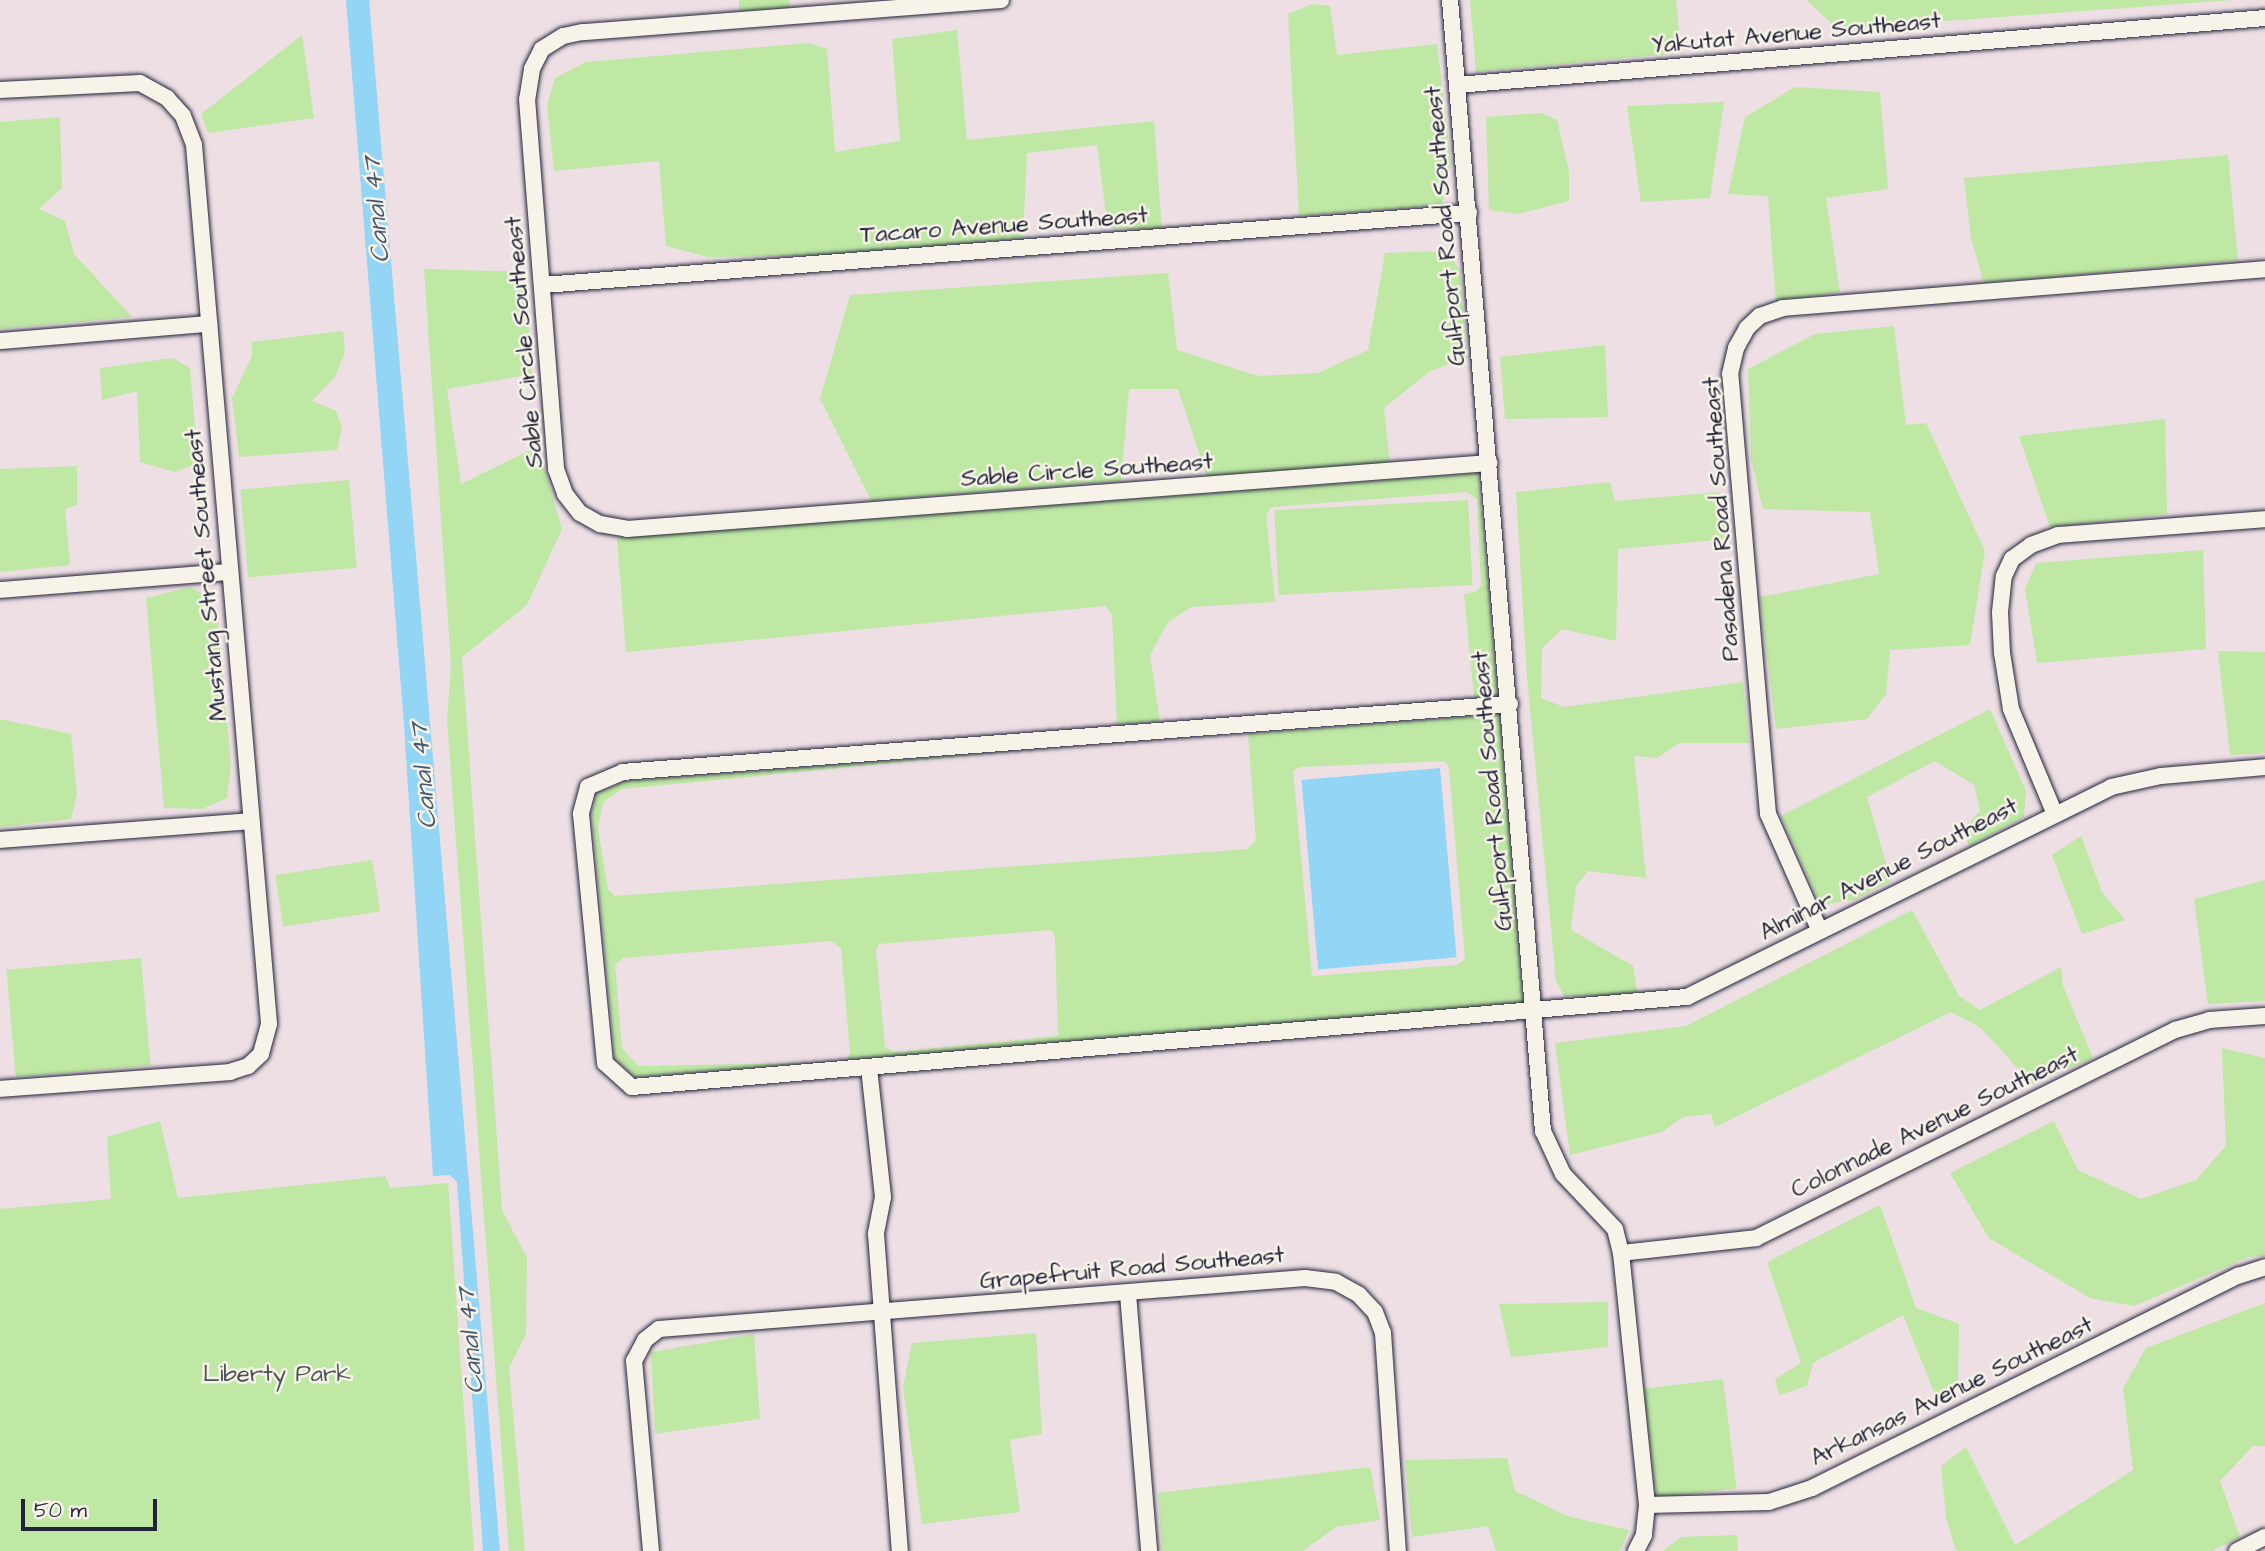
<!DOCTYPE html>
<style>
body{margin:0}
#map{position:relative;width:2265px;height:1551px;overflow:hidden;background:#eddfe4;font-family:"Architects Daughter",sans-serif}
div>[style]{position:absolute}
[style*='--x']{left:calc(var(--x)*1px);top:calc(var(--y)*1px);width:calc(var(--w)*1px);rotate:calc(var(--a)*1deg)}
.green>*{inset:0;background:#bee8a4;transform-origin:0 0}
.water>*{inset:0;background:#93d5f5;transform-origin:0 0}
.roads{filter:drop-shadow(0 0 2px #22223b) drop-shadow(0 0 2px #22223b)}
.street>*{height:16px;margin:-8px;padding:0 8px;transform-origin:8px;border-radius:8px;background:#f7f3e8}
span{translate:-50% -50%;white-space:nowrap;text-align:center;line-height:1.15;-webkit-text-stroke:5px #f7f3e8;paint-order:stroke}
.street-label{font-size:24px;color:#22223b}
.park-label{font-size:24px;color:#495455}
.water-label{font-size:26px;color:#445873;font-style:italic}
.scale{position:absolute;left:21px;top:1499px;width:136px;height:32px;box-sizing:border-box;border:4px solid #22223b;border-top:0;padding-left:9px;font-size:21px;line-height:24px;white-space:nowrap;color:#22223b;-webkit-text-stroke:5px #f7f3e8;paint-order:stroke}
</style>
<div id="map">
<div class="green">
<i style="clip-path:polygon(739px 0,789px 0,790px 8px,739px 12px)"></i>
<i style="clip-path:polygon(1470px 0,1676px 0,1681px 53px,1476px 72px)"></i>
<i style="clip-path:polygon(1806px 0,2233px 0,1838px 29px)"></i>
<i style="clip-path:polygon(1312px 4px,1330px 6px,1337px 55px,1437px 44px,1451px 163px,1442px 205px,1299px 216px,1288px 14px)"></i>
<i style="clip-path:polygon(957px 30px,967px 140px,1154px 121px,1162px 230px,1108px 228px,1097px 145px,1027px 153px,1023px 238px,842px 255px,708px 257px,666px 246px,659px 161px,554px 171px,547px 105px,555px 78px,586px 62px,809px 43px,827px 49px,835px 152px,900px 141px,892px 39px)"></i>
<i style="clip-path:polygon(302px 35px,314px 118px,208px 133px,201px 114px)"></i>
<i style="clip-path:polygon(1795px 87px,1880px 92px,1888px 189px,1826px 198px,1840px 292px,1776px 302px,1768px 196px,1728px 194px,1745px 117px)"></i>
<i style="clip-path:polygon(1724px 102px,1710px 198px,1641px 202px,1627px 106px)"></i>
<i style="clip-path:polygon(1541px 113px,1557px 120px,1569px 172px,1569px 201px,1518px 214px,1489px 210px,1486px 117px)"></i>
<i style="clip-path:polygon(60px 117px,62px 188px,39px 209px,65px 221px,74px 254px,132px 317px,0 329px,0 122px)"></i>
<i style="clip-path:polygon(2228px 155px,2238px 260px,1984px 283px,1971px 238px,1964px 178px)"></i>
<i style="clip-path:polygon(1447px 251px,1460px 270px,1467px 358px,1430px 371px,1384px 408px,1390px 463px,1207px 477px,1178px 389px,1129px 389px,1121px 481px,871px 501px,820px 399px,850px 295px,1168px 273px,1177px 350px,1258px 376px,1318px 373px,1368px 350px,1385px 253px)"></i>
<i style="clip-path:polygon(424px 269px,525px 272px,532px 374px,447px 389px,461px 484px,538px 446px,562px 529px,527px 605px,462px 657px,502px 1210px,527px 1258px,526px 1334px,509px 1368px,525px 1551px,509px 1551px,447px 720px,451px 665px)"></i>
<i style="clip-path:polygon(1894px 326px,1906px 425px,1926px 423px,1985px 551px,1970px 645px,1890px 650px,1886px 694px,1867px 719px,1776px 729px,1760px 597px,1879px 574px,1870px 512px,1763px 509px,1751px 459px,1748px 369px,1815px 334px)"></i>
<i style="clip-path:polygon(343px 331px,345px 352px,335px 377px,312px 401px,336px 411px,342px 428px,337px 450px,239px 457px,232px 398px,252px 356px,252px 342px)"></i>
<i style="clip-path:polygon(1605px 345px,1608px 417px,1505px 419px,1500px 357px)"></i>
<i style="clip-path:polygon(173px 358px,190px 368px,198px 463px,175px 472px,140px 462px,137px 391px,102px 400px,100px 368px)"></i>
<i style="clip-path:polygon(2165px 419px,2167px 514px,2050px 527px,2019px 436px)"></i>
<i style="clip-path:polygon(77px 466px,77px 505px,65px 509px,70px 565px,0 572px,0 469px)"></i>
<i style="clip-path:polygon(1478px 473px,1498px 696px,1474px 697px,1464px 594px,1477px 591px,1481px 585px,1477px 499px,1467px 492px,1272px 507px,1266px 515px,1275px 602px,1191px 607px,1168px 622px,1150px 655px,1160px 721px,1117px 725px,1112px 614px,1105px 606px,626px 652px,617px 538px)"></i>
<i style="left:349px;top:480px;width:88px;height:109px;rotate:85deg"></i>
<i style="clip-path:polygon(1610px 482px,1615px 501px,1720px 492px,1727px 539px,1618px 549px,1616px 641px,1562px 629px,1542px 648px,1541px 698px,1564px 707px,1743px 682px,1749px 743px,1679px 743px,1657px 758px,1634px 756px,1646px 878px,1588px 871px,1576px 886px,1571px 930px,1633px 966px,1638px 996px,1564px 996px,1556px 981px,1527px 677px,1516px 492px)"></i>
<i style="left:1468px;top:500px;width:85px;height:194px;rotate:87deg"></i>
<i style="clip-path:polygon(2203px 550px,2206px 649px,2037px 663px,2025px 589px,2036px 563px)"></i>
<i style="clip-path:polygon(190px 587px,208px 597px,217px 615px,231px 765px,227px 798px,202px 809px,164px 808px,146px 598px)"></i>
<i style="clip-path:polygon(2218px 651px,2265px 652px,2265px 753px,2230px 755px)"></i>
<i style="clip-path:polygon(1990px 709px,2026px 791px,2024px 817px,1969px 846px,1963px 829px,1980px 811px,1974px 785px,1935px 761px,1867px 797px,1891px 881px,1854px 900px,1821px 905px,1781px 816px)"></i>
<i style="clip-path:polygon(evenodd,1500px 714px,1523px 1003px,847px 1060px,850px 1053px,841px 948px,831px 941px,623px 958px,615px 965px,622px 1048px,638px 1066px,813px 1063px,636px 1077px,615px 1059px,592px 814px,597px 793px,626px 781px,1030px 750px,622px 789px,603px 802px,598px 828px,608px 890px,615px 896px,1248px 849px,1256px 840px,1248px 734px,1500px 714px,1445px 761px,1449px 767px,1465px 959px,1457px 965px,1312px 976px,1293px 771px,1300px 767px,1445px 761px,1500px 714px,1051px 930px,1055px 937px,1058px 1036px,894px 1052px,885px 1047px,876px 951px,879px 944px,1051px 930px)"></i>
<i style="clip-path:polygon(0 719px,71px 734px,77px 794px,71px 819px,0 827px)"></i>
<i style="clip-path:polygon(2081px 836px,2102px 892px,2125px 920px,2082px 934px,2052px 855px)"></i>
<i style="left:372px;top:860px;width:52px;height:98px;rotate:81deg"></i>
<i style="clip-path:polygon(2265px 880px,2265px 1001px,2208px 1004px,2194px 899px)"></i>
<i style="clip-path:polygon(1912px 910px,1959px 996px,1980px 1010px,2061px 967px,2063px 986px,2093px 1058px,2032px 1084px,1981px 1028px,1951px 1012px,1715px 1127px,1711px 1114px,1683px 1117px,1662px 1132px,1570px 1155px,1555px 1043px,1686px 1026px)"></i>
<i style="left:141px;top:958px;width:108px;height:135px;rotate:85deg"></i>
<i style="clip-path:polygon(2222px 1048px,2265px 1058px,2265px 1256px,2249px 1257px,2134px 1306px,2090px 1298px,1989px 1238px,1950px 1173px,2054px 1121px,2078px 1170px,2141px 1199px,2196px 1180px,2226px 1146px)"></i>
<i style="clip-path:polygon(160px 1121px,178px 1198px,385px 1176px,390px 1188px,448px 1183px,474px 1551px,0 1551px,0 1209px,111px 1199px,107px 1137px)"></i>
<i style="clip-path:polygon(1880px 1205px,1916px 1308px,1959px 1324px,1958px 1388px,1939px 1404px,1903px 1315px,1813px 1363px,1807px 1386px,1779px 1395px,1775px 1379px,1801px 1363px,1767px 1262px)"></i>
<i style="clip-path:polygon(1608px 1302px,1608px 1347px,1511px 1357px,1499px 1304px)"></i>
<i style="clip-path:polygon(2265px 1303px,2265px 1446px,2253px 1446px,2220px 1481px,2240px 1537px,2212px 1551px,1956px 1551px,1946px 1517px,1941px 1466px,1966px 1447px,2015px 1545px,2133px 1470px,2123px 1388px,2146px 1348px)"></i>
<i style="clip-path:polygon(1036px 1333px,1042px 1434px,1010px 1440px,1020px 1512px,922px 1524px,903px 1387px,912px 1343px)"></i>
<i style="clip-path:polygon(754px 1334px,760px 1419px,655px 1434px,651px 1352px)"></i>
<i style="left:1723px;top:1379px;width:110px;height:80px;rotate:83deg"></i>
<i style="clip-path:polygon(1507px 1458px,1515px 1491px,1570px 1517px,1629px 1530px,1620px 1551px,1496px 1551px,1488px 1526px,1412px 1537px,1405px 1460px)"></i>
<i style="clip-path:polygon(1370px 1467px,1380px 1520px,1336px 1527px,1303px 1551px,1162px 1551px,1158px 1493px)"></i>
<i style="clip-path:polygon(1737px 1535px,1738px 1551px,1663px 1551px,1681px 1537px)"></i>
</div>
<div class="water">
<i style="clip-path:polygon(346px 0,369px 0,500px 1551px,483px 1551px,457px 1182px,450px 1175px,433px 1176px,404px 725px)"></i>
<i style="left:1440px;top:768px;width:190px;height:139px;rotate:85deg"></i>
</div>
<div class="roads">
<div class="street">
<i style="--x:1001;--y:0;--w:420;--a:175.6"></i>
<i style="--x:582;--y:32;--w:19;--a:168"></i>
<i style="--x:563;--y:36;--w:25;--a:148"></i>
<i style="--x:542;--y:49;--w:22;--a:117"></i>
<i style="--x:532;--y:69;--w:30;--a:99"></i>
<i style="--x:527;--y:99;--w:371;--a:85.5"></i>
<i style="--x:556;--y:469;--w:27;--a:70"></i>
<i style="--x:565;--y:494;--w:24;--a:52"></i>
<i style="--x:580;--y:513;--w:23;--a:29"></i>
<i style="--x:600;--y:524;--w:27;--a:10"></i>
<i style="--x:627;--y:529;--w:865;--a:-4.38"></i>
<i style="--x:1450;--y:0;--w:1135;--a:85.3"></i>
<i style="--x:1543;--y:1131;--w:47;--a:65.1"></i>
<i style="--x:1563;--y:1174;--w:76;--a:46.6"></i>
<i style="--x:1615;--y:1229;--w:25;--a:76"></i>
<i style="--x:1621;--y:1253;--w:253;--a:84.1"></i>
<i style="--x:1647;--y:1505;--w:30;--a:96"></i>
<i style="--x:1644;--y:1535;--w:18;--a:117"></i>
<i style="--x:1457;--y:85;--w:811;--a:-4.74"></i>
<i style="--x:0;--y:90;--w:140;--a:-2.9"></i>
<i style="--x:140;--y:83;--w:31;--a:29"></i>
<i style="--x:167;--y:98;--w:24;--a:48"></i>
<i style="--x:183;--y:116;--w:31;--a:69"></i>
<i style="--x:194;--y:145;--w:882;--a:85.12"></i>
<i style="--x:269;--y:1024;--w:31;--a:105"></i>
<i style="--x:261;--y:1054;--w:18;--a:137"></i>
<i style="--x:248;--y:1066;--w:19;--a:162"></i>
<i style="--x:230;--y:1072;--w:231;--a:175.8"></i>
<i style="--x:543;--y:285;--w:929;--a:-4.45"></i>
<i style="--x:0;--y:341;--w:210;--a:-4.7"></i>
<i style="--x:0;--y:590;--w:230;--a:-4.5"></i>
<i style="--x:1510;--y:704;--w:890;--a:175.62"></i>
<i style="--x:623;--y:772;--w:38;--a:157"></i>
<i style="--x:588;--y:787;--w:28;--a:105"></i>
<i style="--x:581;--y:814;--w:250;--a:84.5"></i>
<i style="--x:605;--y:1063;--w:36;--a:42"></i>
<i style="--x:632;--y:1087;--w:1059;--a:-4.88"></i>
<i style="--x:1687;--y:997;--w:473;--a:-26.3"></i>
<i style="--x:2111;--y:787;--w:51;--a:-12.4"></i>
<i style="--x:2161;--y:776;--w:104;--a:-4.9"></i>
<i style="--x:2054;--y:812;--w:112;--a:-112.7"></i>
<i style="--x:2011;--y:709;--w:57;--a:-99.1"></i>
<i style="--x:2002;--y:653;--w:41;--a:-92.8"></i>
<i style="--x:2000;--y:612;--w:36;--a:-84"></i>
<i style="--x:2004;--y:576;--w:19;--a:-65"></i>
<i style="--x:2012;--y:559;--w:24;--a:-36"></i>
<i style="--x:2031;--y:545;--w:29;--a:-20"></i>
<i style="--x:2058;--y:535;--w:208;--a:-4.4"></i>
<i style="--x:0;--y:840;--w:252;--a:-4.3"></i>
<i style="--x:1819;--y:929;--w:126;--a:-113.9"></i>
<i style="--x:1768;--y:814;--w:442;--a:-94.9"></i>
<i style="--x:1730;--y:374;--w:27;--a:-77"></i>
<i style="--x:1736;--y:348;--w:23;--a:-61"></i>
<i style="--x:1747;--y:328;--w:18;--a:-43"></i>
<i style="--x:1760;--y:316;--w:24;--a:-19"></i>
<i style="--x:1783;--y:308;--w:484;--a:-4.6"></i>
<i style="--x:869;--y:1068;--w:130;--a:83.8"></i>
<i style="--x:883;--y:1197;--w:38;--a:101"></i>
<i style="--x:876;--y:1234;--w:318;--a:85.7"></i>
<i style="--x:1621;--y:1253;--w:136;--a:-6.3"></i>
<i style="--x:1756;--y:1238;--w:468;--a:-26.4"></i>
<i style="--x:2175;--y:1030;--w:35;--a:-16"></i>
<i style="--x:2209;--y:1020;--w:56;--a:-4.1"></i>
<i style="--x:1128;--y:1294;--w:258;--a:85.3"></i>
<i style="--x:1647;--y:1505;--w:122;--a:-1.4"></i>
<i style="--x:1769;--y:1502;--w:45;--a:-18"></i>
<i style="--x:1812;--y:1488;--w:476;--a:-26.5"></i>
<i style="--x:2238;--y:1276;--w:28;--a:-18"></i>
<i style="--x:651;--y:1551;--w:191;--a:-95.1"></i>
<i style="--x:634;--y:1361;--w:24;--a:-62"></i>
<i style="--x:645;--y:1340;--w:18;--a:-38"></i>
<i style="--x:659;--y:1329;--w:648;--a:-4.51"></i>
<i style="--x:1305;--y:1278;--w:31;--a:7"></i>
<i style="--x:1336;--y:1282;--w:26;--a:29"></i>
<i style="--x:1359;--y:1295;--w:23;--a:47"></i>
<i style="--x:1375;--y:1312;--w:22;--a:69"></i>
<i style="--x:1383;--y:1333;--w:219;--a:86.1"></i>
<i style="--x:2237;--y:1551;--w:31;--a:-27"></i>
</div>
</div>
<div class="street-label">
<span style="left:1796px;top:34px;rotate:-5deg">Yakutat Avenue Southeast</span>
<span style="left:1004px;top:226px;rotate:-4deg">Tacaro Avenue Southeast</span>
<span style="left:1446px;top:226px;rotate:-95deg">Gulfport Road Southeast</span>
<span style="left:525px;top:342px;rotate:-95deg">Sable Circle Southeast</span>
<span style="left:1087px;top:471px;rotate:-4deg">Sable Circle Southeast</span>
<span style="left:1722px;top:519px;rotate:-94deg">Pasadena Road Southeast</span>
<span style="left:207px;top:575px;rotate:-95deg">Mustang Street Southeast</span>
<span style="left:1493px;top:791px;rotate:-95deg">Gulfport Road Southeast</span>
<span style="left:1889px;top:870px;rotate:-27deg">Alminar Avenue Southeast</span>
<span style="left:1935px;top:1123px;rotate:-26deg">Colonnade Avenue Southeast</span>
<span style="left:1132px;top:1269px;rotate:-5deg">Grapefruit Road Southeast</span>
<span style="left:1952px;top:1392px;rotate:-26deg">Arkansas Avenue Southeast</span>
</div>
<div class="park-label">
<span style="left:277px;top:1375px">Liberty Park</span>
</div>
<div class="water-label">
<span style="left:377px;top:210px;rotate:-95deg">Canal 47</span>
<span style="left:424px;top:776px;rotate:-95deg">Canal 47</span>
<span style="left:471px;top:1341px;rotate:-95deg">Canal 47</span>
</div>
<div class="scale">50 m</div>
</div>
